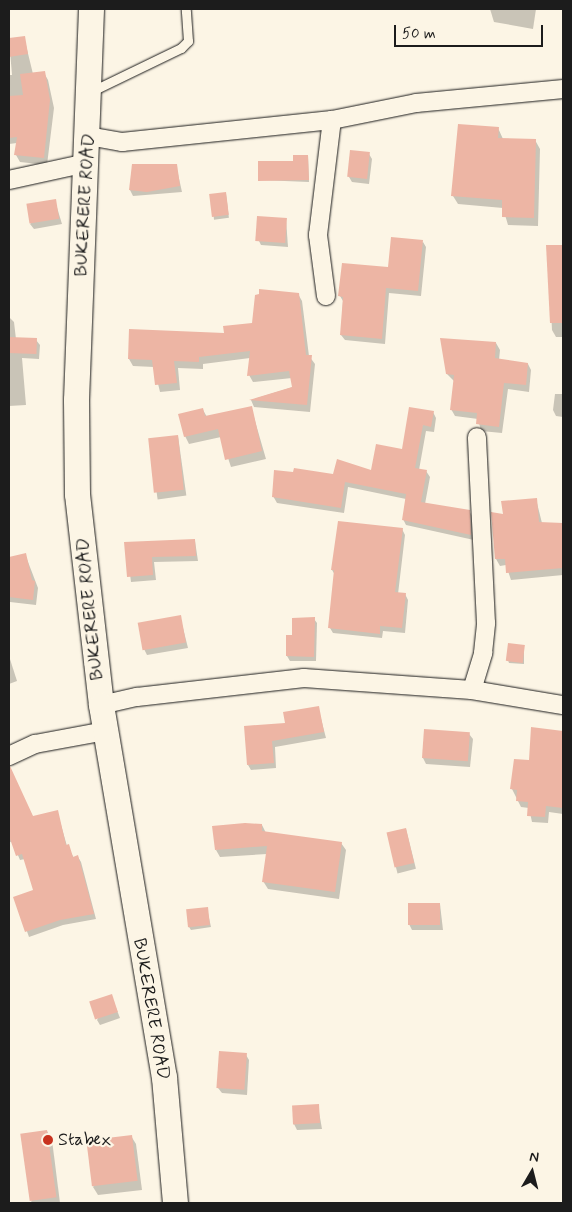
<!DOCTYPE html>
<style>
body{margin:0}
#map{position:relative;width:572px;height:1212px;overflow:hidden;background:#fcf5e5;font-family:Mynerve,sans-serif}
div>[style]{position:absolute}
[style*='--x']{left:calc(var(--x)*1px);top:calc(var(--y)*1px);width:calc(var(--w)*1px);rotate:calc(var(--a)*1deg)}
.shadow>*{inset:0;background:#0003;transform-origin:0 0}
.building>*{inset:0;background:#edb5a4;transform-origin:0 0}
.roads{filter:drop-shadow(0 0 1px #1c1c1c) drop-shadow(0 0 1px #1c1c1c)}
.service>*{height:9px;margin:-4.5px;padding:0 4.5px;transform-origin:4.5px;border-radius:4.5px;background:#fcf5e5}
.minor>*{height:18px;margin:-9px;padding:0 9px;transform-origin:9px;border-radius:9px;background:#fcf5e5}
.secondary>*{height:25px;margin:-12.5px;padding:0 12.5px;transform-origin:12.5px;border-radius:12.5px;background:#fcf5e5}
.dots>*{width:14px;height:14px;translate:-50% -50%;box-sizing:border-box;border:2px solid #fcf5e5;border-radius:50%}
span{translate:-50% -50%;white-space:nowrap;text-align:center;line-height:1.15;-webkit-text-stroke:4.5px #fcf5e5;paint-order:stroke}
.street-label{font-size:18px;color:#1c1c1c}
.poi-label{font-size:18px;color:#1c1c1c}
.left{translate:0 -50%;text-align:left}
.frame{position:absolute;inset:0;border:10px solid #1c1c1c;pointer-events:none}
.north{position:absolute;left:507px;top:1147px;width:50px;height:50px;-webkit-text-stroke:4px #fcf5e5;paint-order:stroke;rotate:8deg;font-size:14px;font-weight:700;line-height:20px;text-align:center;color:#1c1c1c}
.north::after{content:'';display:block;margin:auto;width:18px;height:22px;background:#1c1c1c;clip-path:polygon(50% 0,100% 100%,50% 72%,0 100%)}
.scale{position:absolute;left:394px;top:25px;width:149px;height:22px;box-sizing:border-box;border:2px solid #1c1c1c;border-top:0;padding-left:6px;font-size:15px;line-height:18px;white-space:nowrap;color:#1c1c1c;-webkit-text-stroke:4px #fcf5e5;paint-order:stroke}
</style>
<div id="map">
<div class="shadow">
<i style="clip-path:polygon(490px 9px,536px 9px,533px 29px,494px 22px)"></i>
<i style="clip-path:polygon(24px 37px,33px 74px,44px 73px,48px 80px,54px 108px,47px 165px,20px 162px,16px 155px,17px 143px,9px 144px,9px 75px,12px 75px,9px 39px)"></i>
<i style="clip-path:polygon(498px 128px,503px 139px,535px 140px,540px 149px,538px 226px,508px 225px,503px 208px,458px 204px,453px 196px)"></i>
<i style="clip-path:polygon(369px 154px,372px 159px,369px 184px,352px 182px,349px 177px)"></i>
<i style="clip-path:polygon(308px 156px,309px 182px,260px 180px,295px 162px)"></i>
<i style="clip-path:polygon(133px 165px,176px 165px,182px 192px,133px 196px,130px 190px)"></i>
<i style="left:226px;top:194px;width:24px;height:15px;rotate:83deg"></i>
<i style="clip-path:polygon(55px 201px,62px 224px,34px 229px,30px 224px)"></i>
<i style="clip-path:polygon(286px 219px,288px 247px,261px 245px,259px 241px)"></i>
<i style="clip-path:polygon(423px 242px,426px 247px,421px 296px,389px 293px,385px 344px,345px 340px,341px 335px,343px 301px,340px 296px,389px 269px)"></i>
<i style="clip-path:polygon(548px 247px,563px 247px,563px 337px,556px 337px,552px 330px)"></i>
<i style="clip-path:polygon(298px 294px,302px 301px,309px 356px,315px 364px,310px 412px,254px 407px,251px 400px,293px 387px,292px 378px,253px 382px,249px 375px,250px 358px,203px 364px,203px 369px,178px 368px,180px 390px,160px 392px,154px 367px,133px 366px,129px 359px,130px 330px,225px 334px,253px 324px)"></i>
<i style="clip-path:polygon(9px 317px,14px 322px,16px 339px,36px 340px,40px 345px,39px 359px,22px 358px,26px 405px,9px 406px)"></i>
<i style="clip-path:polygon(496px 343px,500px 350px,499px 360px,528px 364px,531px 370px,529px 392px,508px 389px,502px 433px,481px 431px,478px 419px,455px 416px,451px 409px,454px 381px,447px 374px)"></i>
<i style="clip-path:polygon(555px 394px,563px 394px,563px 417px,556px 416px,553px 410px)"></i>
<i style="clip-path:polygon(251px 407px,266px 459px,231px 467px,221px 437px,189px 444px,185px 436px,203px 410px,207px 417px)"></i>
<i style="clip-path:polygon(433px 412px,436px 418px,434px 432px,426px 431px,419px 470px,426px 471px,430px 477px,425px 504px,469px 511px,473px 517px,474px 540px,406px 525px,403px 519px,406px 499px,348px 487px,344px 513px,277px 503px,273px 496px,333px 476px,372px 472px,403px 450px)"></i>
<i style="left:178px;top:436px;width:60px;height:29px;rotate:82deg"></i>
<i style="clip-path:polygon(536px 499px,542px 523px,563px 524px,563px 575px,511px 580px,506px 565px,500px 566px,496px 559px,504px 515px)"></i>
<i style="clip-path:polygon(402px 529px,405px 535px,398px 594px,405px 594px,408px 600px,405px 633px,383px 631px,382px 638px,333px 633px,330px 628px,335px 575px,332px 570px)"></i>
<i style="clip-path:polygon(195px 541px,198px 561px,154px 562px,156px 580px,131px 582px,126px 543px)"></i>
<i style="clip-path:polygon(25px 554px,38px 588px,36px 605px,10px 602px,9px 614px,9px 559px)"></i>
<i style="clip-path:polygon(180px 616px,188px 648px,147px 655px,144px 649px)"></i>
<i style="clip-path:polygon(314px 619px,317px 623px,316px 661px,290px 661px,287px 656px)"></i>
<i style="clip-path:polygon(524px 646px,524px 664px,509px 663px,508px 660px)"></i>
<i style="clip-path:polygon(9px 656px,17px 681px,9px 684px)"></i>
<i style="clip-path:polygon(318px 707px,326px 738px,275px 747px,276px 768px,251px 770px,248px 765px,286px 724px)"></i>
<i style="clip-path:polygon(532px 728px,563px 732px,563px 814px,549px 812px,548px 823px,532px 822px,529px 808px,521px 807px,512px 789px,531px 762px)"></i>
<i style="clip-path:polygon(425px 730px,469px 734px,473px 739px,470px 767px,426px 764px,423px 758px)"></i>
<i style="clip-path:polygon(17px 784px,33px 817px,57px 811px,67px 846px,74px 858px,78px 857px,81px 862px,96px 919px,63px 925px,29px 937px,15px 898px,35px 891px,25px 859px,20px 860px,12px 841px,9px 843px,9px 786px)"></i>
<i style="clip-path:polygon(262px 825px,266px 833px,341px 843px,346px 850px,339px 899px,268px 889px,263px 881px,267px 854px,220px 857px,216px 850px)"></i>
<i style="left:406px;top:829px;width:41px;height:19px;rotate:76deg"></i>
<i style="clip-path:polygon(440px 904px,443px 930px,412px 930px,409px 924px)"></i>
<i style="clip-path:polygon(207px 909px,211px 927px,191px 930px,189px 927px)"></i>
<i style="clip-path:polygon(111px 995px,120px 1018px,100px 1025px,97px 1020px)"></i>
<i style="clip-path:polygon(246px 1055px,249px 1060px,247px 1095px,222px 1093px,218px 1088px)"></i>
<i style="clip-path:polygon(318px 1106px,322px 1129px,297px 1130px,294px 1124px)"></i>
<i style="clip-path:polygon(47px 1131px,52px 1140px,60px 1203px,31px 1203px)"></i>
<i style="clip-path:polygon(131px 1136px,136px 1144px,142px 1190px,98px 1195px,93px 1187px)"></i>
</div>
<div class="building">
<i style="clip-path:polygon(25px 36px,28px 54px,9px 57px,9px 38px)"></i>
<i style="clip-path:polygon(45px 71px,50px 100px,44px 158px,14px 155px,17px 137px,9px 138px,9px 96px,23px 95px,20px 74px)"></i>
<i style="clip-path:polygon(458px 124px,499px 127px,498px 138px,536px 139px,534px 218px,502px 217px,502px 200px,451px 196px)"></i>
<i style="left:350px;top:150px;width:20px;height:27px;rotate:6deg"></i>
<i style="clip-path:polygon(293px 155px,308px 155px,309px 180px,258px 181px,258px 161px,293px 161px)"></i>
<i style="clip-path:polygon(132px 164px,177px 164px,180px 186px,147px 192px,129px 190px)"></i>
<i style="left:226px;top:192px;width:23px;height:17px;rotate:83deg"></i>
<i style="left:56px;top:199px;width:20px;height:30px;rotate:81deg"></i>
<i style="left:257px;top:216px;width:30px;height:25px;rotate:4deg"></i>
<i style="clip-path:polygon(391px 237px,423px 240px,418px 291px,386px 288px,382px 339px,340px 335px,343px 297px,338px 296px,342px 263px,388px 267px)"></i>
<i style="clip-path:polygon(546px 245px,563px 245px,563px 323px,550px 323px)"></i>
<i style="clip-path:polygon(259px 289px,299px 293px,306px 355px,312px 355px,307px 405px,249px 400px,292px 387px,289px 371px,247px 376px,250px 351px,199px 357px,199px 362px,174px 361px,177px 383px,155px 385px,152px 360px,128px 359px,129px 329px,224px 333px,223px 326px,252px 323px,255px 295px,259px 294px)"></i>
<i style="left:9px;top:337px;width:28px;height:16px;rotate:2deg"></i>
<i style="clip-path:polygon(440px 338px,496px 342px,495px 358px,528px 363px,526px 385px,504px 383px,499px 427px,476px 424px,477px 413px,450px 410px,454px 375px,446px 374px)"></i>
<i style="clip-path:polygon(252px 406px,262px 451px,225px 460px,218px 429px,184px 437px,178px 414px,203px 408px,205px 416px)"></i>
<i style="clip-path:polygon(409px 407px,434px 411px,431px 427px,423px 425px,415px 468px,427px 470px,421px 502px,470px 510px,471px 535px,402px 520px,406px 494px,345px 482px,341px 508px,272px 497px,274px 470px,293px 472px,294px 468px,333px 474px,337px 459px,371px 470px,376px 444px,402px 449px)"></i>
<i style="left:178px;top:435px;width:55px;height:30px;rotate:84deg"></i>
<i style="clip-path:polygon(537px 498px,539px 522px,563px 523px,563px 568px,506px 573px,505px 559px,495px 559px,491px 512px,503px 514px,501px 501px)"></i>
<i style="clip-path:polygon(338px 521px,403px 528px,395px 592px,406px 593px,402px 628px,380px 626px,380px 634px,328px 628px,334px 570px,331px 570px)"></i>
<i style="clip-path:polygon(195px 539px,196px 556px,152px 557px,153px 575px,127px 577px,124px 542px)"></i>
<i style="clip-path:polygon(26px 553px,32px 580px,35px 581px,33px 600px,9px 597px,9px 557px)"></i>
<i style="left:181px;top:615px;width:28px;height:44px;rotate:80deg"></i>
<i style="clip-path:polygon(315px 617px,314px 657px,286px 656px,286px 635px,292px 635px,292px 618px)"></i>
<i style="left:508px;top:643px;width:17px;height:18px;rotate:7deg"></i>
<i style="clip-path:polygon(319px 706px,324px 732px,272px 741px,274px 763px,247px 765px,244px 726px,285px 723px,283px 712px)"></i>
<i style="clip-path:polygon(531px 727px,563px 731px,563px 808px,546px 806px,545px 817px,527px 816px,528px 802px,516px 801px,517px 790px,510px 789px,514px 759px,529px 760px)"></i>
<i style="left:424px;top:729px;width:46px;height:29px;rotate:4deg"></i>
<i style="clip-path:polygon(10px 766px,33px 816px,58px 810px,66px 845px,69px 844px,73px 857px,78px 855px,94px 914px,60px 920px,25px 932px,13px 897px,33px 890px,22px 854px,16px 856px,9px 836px)"></i>
<i style="clip-path:polygon(245px 823px,262px 824px,262px 831px,342px 842px,335px 892px,262px 882px,267px 846px,215px 850px,212px 826px)"></i>
<i style="left:406px;top:828px;width:36px;height:20px;rotate:77deg"></i>
<i style="left:408px;top:903px;width:32px;height:22px"></i>
<i style="left:208px;top:907px;width:18px;height:22px;rotate:84deg"></i>
<i style="left:112px;top:994px;width:19px;height:24px;rotate:72deg"></i>
<i style="left:219px;top:1051px;width:28px;height:37px;rotate:4deg"></i>
<i style="left:319px;top:1104px;width:19px;height:27px;rotate:87deg"></i>
<i style="left:47px;top:1130px;width:68px;height:27px;rotate:82deg"></i>
<i style="left:132px;top:1135px;width:46px;height:46px;rotate:83deg"></i>
</div>
<div class="roads">
<div class="service">
<i style="--x:90;--y:92;--w:101;--a:-25.8"></i>
<i style="--x:181;--y:48;--w:10;--a:-45"></i>
<i style="--x:188;--y:41;--w:32;--a:-94"></i>
</div>
<div class="minor">
<i style="--x:88;--y:136;--w:35;--a:10"></i>
<i style="--x:122;--y:142;--w:211;--a:-6"></i>
<i style="--x:332;--y:120;--w:86;--a:-11.4"></i>
<i style="--x:416;--y:103;--w:148;--a:-5.4"></i>
<i style="--x:9;--y:180;--w:80;--a:-12.3"></i>
<i style="--x:326;--y:296;--w:62;--a:-97.5"></i>
<i style="--x:318;--y:235;--w:116;--a:-83.1"></i>
<i style="--x:472;--y:690;--w:39;--a:-73"></i>
<i style="--x:483;--y:653;--w:30;--a:-84"></i>
<i style="--x:486;--y:623;--w:186;--a:-92.8"></i>
<i style="--x:101;--y:705;--w:37;--a:-13"></i>
<i style="--x:137;--y:697;--w:168;--a:-6.5"></i>
<i style="--x:304;--y:678;--w:168;--a:4.1"></i>
<i style="--x:472;--y:690;--w:92;--a:9.4"></i>
<i style="--x:9;--y:756;--w:29;--a:-25"></i>
<i style="--x:35;--y:744;--w:71;--a:-10.5"></i>
</div>
<div class="secondary">
<i style="--x:91;--y:9;--w:391;--a:92.2"></i>
<i style="--x:76;--y:400;--w:94;--a:89.4"></i>
<i style="--x:77;--y:494;--w:212;--a:83.5"></i>
<i style="--x:101;--y:705;--w:377;--a:80.4"></i>
<i style="--x:164;--y:1077;--w:126;--a:85"></i>
</div>
</div>
<div class="dots">
<i style="left:48px;top:1140px;background:#c8321e"></i>
</div>
<div class="street-label">
<span style="left:85px;top:205px;rotate:-87deg">BUKERERE ROAD</span>
<span style="left:90px;top:609px;rotate:-96deg">BUKERERE ROAD</span>
<span style="left:151px;top:1009px;rotate:80deg">BUKERERE ROAD</span>
</div>
<div class="poi-label">
<span class="left" style="left:58px;top:1140px">Stabex</span>
</div>
<div class="frame"></div>
<div class="north">N</div>
<div class="scale">50 m</div>
</div>
